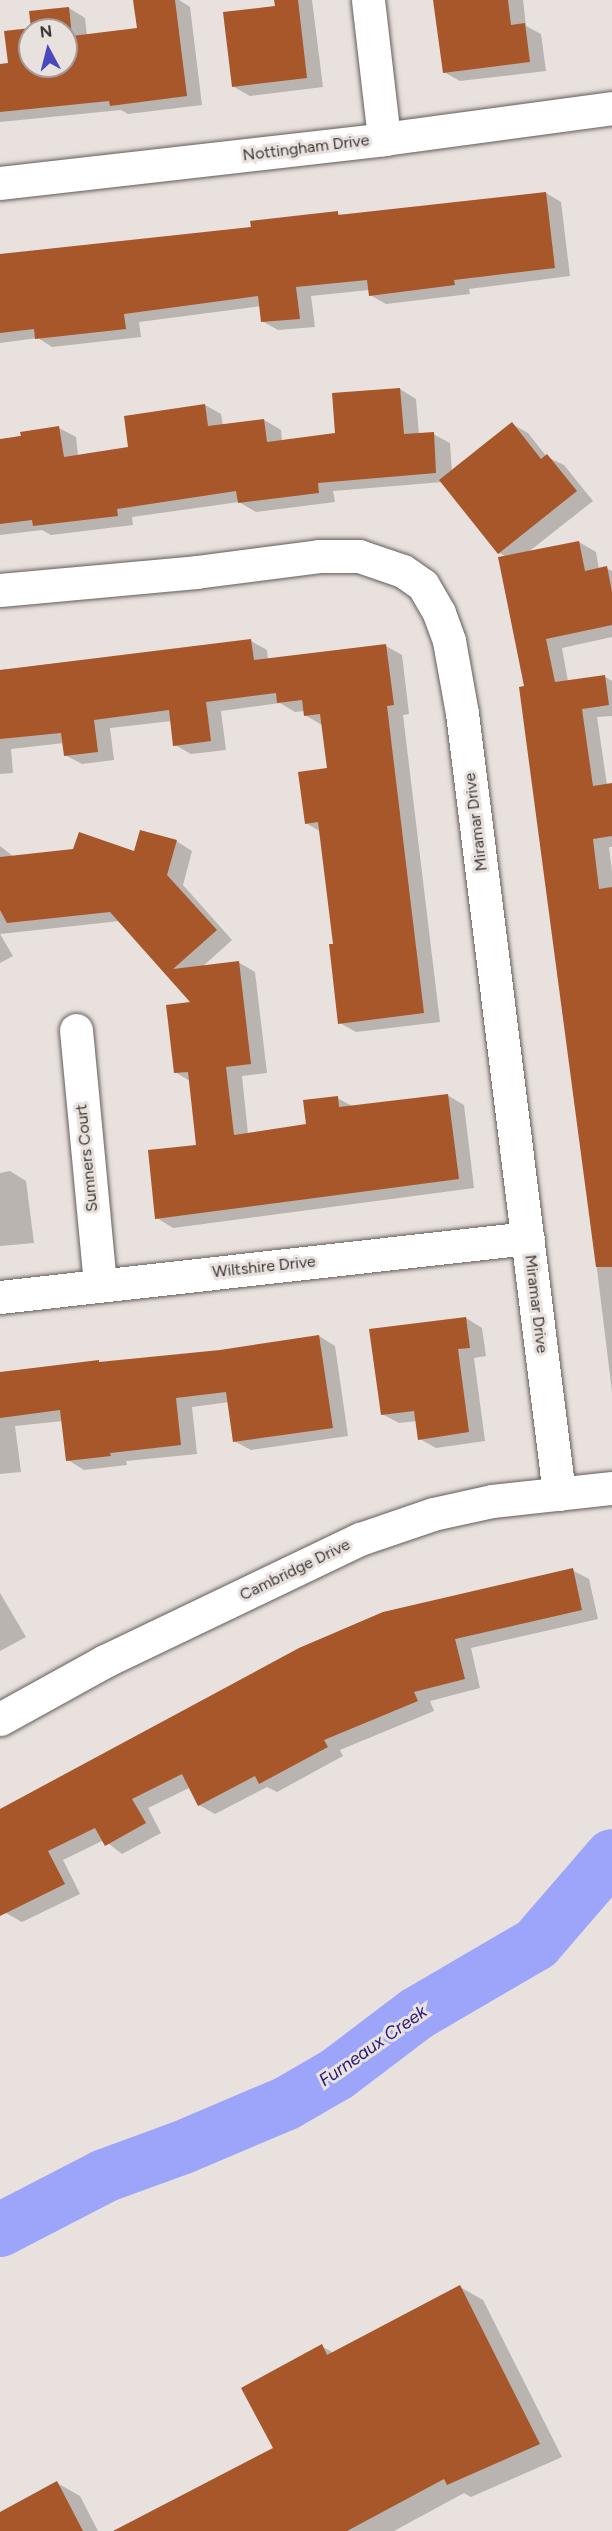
<!DOCTYPE html>
<style>
body{margin:0}
#map{position:relative;width:612px;height:2531px;overflow:hidden;background:#e8e1dd;font-family:Figtree,sans-serif}
div>[style]{position:absolute}
[style*='--x']{left:calc(var(--x)*1px);top:calc(var(--y)*1px);width:calc(var(--w)*1px);rotate:calc(var(--a)*1deg)}
.shadow>*{inset:0;background:#0003}
.river>*{height:54px;margin:-27px;padding:0 27px;transform-origin:27px;border-radius:27px;background:#9ca5f9}
.building>*{inset:0;background:#a75729}
.roads{filter:drop-shadow(0 0 2px #635d5a) drop-shadow(0 0 2px #635d5a)}
.minor>*{height:33px;margin:-16.5px;padding:0 16.5px;transform-origin:16.5px;border-radius:16.5px;background:#fff}
span{translate:-50% -50%;white-space:nowrap;text-align:center;line-height:1.15;-webkit-text-stroke:6px #e8e1dd;paint-order:stroke}
.street-label{font-size:16px;color:#3c3938}
.water-label{font-size:18px;color:#251977;font-style:italic}
.north{position:absolute;left:18px;top:18px;width:60px;height:60px;box-sizing:border-box;background:#e8e1dd;border:2px solid #a39e9b;border-radius:50%;rotate:353deg;font-size:16px;font-weight:700;line-height:24px;text-align:center;color:#3c3938}
.north::after{content:'';display:block;margin:auto;width:21px;height:27px;background:#4b48be;clip-path:polygon(50% 0,100% 100%,50% 72%,0 100%)}
</style>
<div id="map">
<div class="shadow">
<i style="clip-path:polygon(evenodd,153px 0,179px 0,190px 7px,202px 105px,128px 114px,121px 110px,0 122px,0 66px,9px 64px,6px 32px,33px 29px,69px 8px,85px 18px,87px 36px,138px 29px,153px 0,30px 30px,66px 30px,66px 66px,30px 66px,30px 30px)"></i>
<i style="clip-path:polygon(276px 0,312px 0,323px 87px,250px 96px,234px 87px,277px 7px)"></i>
<i style="clip-path:polygon(435px 0,523px 0,526px 26px,541px 34px,546px 71px,460px 81px,444px 72px)"></i>
<i style="clip-path:polygon(546px 193px,561px 202px,570px 276px,469px 289px,470px 294px,386px 304px,370px 295px,369px 290px,311px 296px,315px 327px,278px 330px,262px 321px,261px 306px,139px 322px,141px 337px,52px 347px,38px 338px,0 343px,0 257px,252px 228px,337px 213px,343px 216px)"></i>
<i style="clip-path:polygon(400px 389px,416px 399px,419px 435px,433px 434px,450px 443px,452px 472px,512px 424px,528px 433px,547px 457px,564px 465px,593px 501px,527px 553px,579px 542px,596px 552px,599px 569px,606px 568px,612px 571px,612px 637px,562px 648px,568px 682px,605px 677px,612px 681px,612px 716px,597px 717px,607px 785px,612px 785px,612px 847px,609px 847px,612px 871px,612px 1392px,526px 687px,507px 557px,499px 553px,443px 482px,333px 491px,335px 502px,256px 512px,239px 502px,132px 517px,133px 525px,51px 535px,42px 530px,0 535px,0 440px,59px 428px,76px 437px,78px 456px,130px 448px,205px 405px,221px 414px,223px 425px,264px 420px,281px 430px,282px 441px,337px 435px)"></i>
<i style="clip-path:polygon(251px 641px,267px 650px,268px 660px,386px 646px,402px 655px,409px 714px,403px 715px,440px 1022px,356px 1032px,340px 1023px,335px 945px,321px 832px,306px 823px,328px 770px,322px 725px,305px 715px,305px 711px,295px 712px,280px 703px,221px 711px,226px 750px,191px 754px,175px 745px,172px 721px,110px 728px,114px 760px,82px 764px,65px 755px,64px 743px,11px 749px,13px 773px,0 774px,0 670px)"></i>
<i style="clip-path:polygon(176px 841px,192px 851px,183px 885px,232px 940px,202px 967px,238px 962px,255px 972px,267px 1073px,242px 1076px,248px 1134px,307px 1126px,337px 1098px,354px 1107px,447px 1095px,464px 1105px,474px 1188px,173px 1228px,157px 1218px,197px 1146px,190px 1081px,175px 1072px,193px 1003px,120px 921px,0 934px,13px 956px,0 963px,0 846px,14px 857px,135px 853px)"></i>
<i style="clip-path:polygon(10px 1171px,26px 1181px,34px 1243px,0 1246px,0 1173px)"></i>
<i style="clip-path:polygon(466px 1318px,482px 1328px,486px 1356px,474px 1358px,485px 1441px,436px 1448px,420px 1439px,417px 1421px,399px 1423px,382px 1414px)"></i>
<i style="clip-path:polygon(319px 1336px,335px 1346px,348px 1436px,251px 1450px,234px 1441px,229px 1402px,192px 1407px,197px 1454px,126px 1461px,127px 1465px,84px 1470px,68px 1460px,63px 1421px,15px 1426px,21px 1472px,0 1474px,0 1374px,98px 1361px,102px 1363px,220px 1352px)"></i>
<i style="clip-path:polygon(572px 1570px,589px 1579px,598px 1619px,471px 1648px,480px 1688px,430px 1701px,434px 1711px,340px 1750px,343px 1756px,277px 1792px,267px 1787px,215px 1814px,199px 1805px,189px 1788px,148px 1808px,161px 1833px,122px 1854px,104px 1840px,63px 1860px,80px 1894px,22px 1922px,6px 1913px,0 1901px,0 1810px)"></i>
<i style="clip-path:polygon(0 1593px,26px 1637px,0 1651px)"></i>
<i style="clip-path:polygon(460px 2287px,483px 2300px,562px 2457px,471px 2497px,464px 2493px,394px 2531px,116px 2531px,275px 2448px,321px 2346px,334px 2353px)"></i>
<i style="clip-path:polygon(57px 2483px,80px 2496px,98px 2531px,0 2531px,0 2514px)"></i>
</div>
<div class="river">
<i style="--x:0;--y:2230;--w:117;--a:-27.4"></i>
<i style="--x:104;--y:2176;--w:82;--a:-20"></i>
<i style="--x:181;--y:2148;--w:115;--a:-23"></i>
<i style="--x:287;--y:2103;--w:58;--a:-30.1"></i>
<i style="--x:337;--y:2074;--w:99;--a:-37.2"></i>
<i style="--x:416;--y:2014;--w:139;--a:-30.3"></i>
<i style="--x:536;--y:1944;--w:116;--a:-49.2"></i>
</div>
<div class="building">
<i style="clip-path:polygon(evenodd,133px 0,175px 0,187px 96px,110px 106px,109px 101px,0 112px,0 64px,8px 63px,4px 31px,31px 28px,29px 11px,69px 7px,72px 36px,137px 28px,133px 0,30px 30px,66px 30px,66px 66px,30px 66px,30px 30px)"></i>
<i style="clip-path:polygon(274px 0,298px 0,307px 78px,232px 87px,223px 12px,275px 6px)"></i>
<i style="clip-path:polygon(433px 0,508px 0,511px 25px,525px 23px,530px 62px,443px 73px)"></i>
<i style="clip-path:polygon(546px 192px,555px 268px,454px 280px,455px 285px,369px 296px,367px 280px,296px 287px,300px 319px,261px 322px,258px 296px,124px 314px,126px 329px,35px 339px,34px 329px,0 333px,0 254px,251px 227px,250px 221px,338px 211px,338px 215px)"></i>
<i style="clip-path:polygon(400px 388px,404px 434px,434px 432px,436px 473px,318px 483px,319px 493px,238px 503px,236px 491px,117px 509px,118px 516px,33px 526px,32px 520px,0 524px,0 439px,21px 436px,20px 432px,59px 426px,64px 457px,128px 447px,124px 416px,205px 404px,208px 426px,264px 419px,267px 442px,335px 433px,332px 393px)"></i>
<i style="clip-path:polygon(512px 422px,541px 459px,547px 454px,577px 491px,498px 554px,439px 480px)"></i>
<i style="clip-path:polygon(579px 541px,585px 571px,607px 566px,612px 592px,612px 625px,546px 639px,555px 682px,605px 675px,609px 705px,582px 709px,593px 786px,612px 783px,612px 836px,593px 839px,599px 889px,612px 887px,612px 1267px,596px 1267px,519px 687px,524px 686px,498px 557px)"></i>
<i style="clip-path:polygon(251px 639px,254px 660px,386px 644px,394px 705px,387px 706px,424px 1013px,338px 1024px,329px 944px,333px 944px,318px 822px,305px 824px,298px 772px,327px 768px,320px 714px,304px 716px,302px 700px,277px 703px,276px 693px,206px 702px,211px 741px,173px 746px,169px 710px,94px 720px,98px 752px,64px 756px,61px 733px,0 739px,0 670px)"></i>
<i style="clip-path:polygon(140px 830px,177px 840px,167px 875px,217px 930px,173px 969px,239px 961px,251px 1064px,226px 1067px,234px 1135px,306px 1124px,303px 1100px,338px 1096px,339px 1107px,448px 1094px,459px 1179px,155px 1219px,148px 1150px,196px 1145px,188px 1072px,174px 1073px,166px 1005px,190px 1002px,110px 912px,7px 923px,0 910px,0 857px,73px 849px,79px 832px,134px 851px)"></i>
<i style="clip-path:polygon(466px 1317px,470px 1348px,458px 1349px,469px 1432px,418px 1440px,414px 1411px,381px 1415px,369px 1329px)"></i>
<i style="clip-path:polygon(319px 1335px,333px 1428px,233px 1442px,226px 1392px,176px 1398px,181px 1445px,110px 1453px,111px 1456px,66px 1461px,60px 1410px,0 1418px,0 1372px,99px 1360px,99px 1362px,220px 1350px)"></i>
<i style="clip-path:polygon(573px 1568px,582px 1610px,455px 1639px,465px 1679px,414px 1692px,418px 1701px,324px 1740px,328px 1747px,259px 1784px,255px 1776px,198px 1806px,182px 1774px,132px 1799px,146px 1823px,105px 1846px,95px 1828px,48px 1851px,65px 1884px,0 1916px,0 1809px,299px 1648px,383px 1612px)"></i>
<i style="clip-path:polygon(460px 2285px,540px 2444px,447px 2485px,444px 2479px,347px 2531px,113px 2531px,273px 2448px,241px 2388px,322px 2344px,327px 2355px)"></i>
<i style="clip-path:polygon(57px 2481px,83px 2531px,0 2531px,0 2512px)"></i>
</div>
<div class="roads">
<div class="minor">
<i style="--x:368;--y:0;--w:140;--a:83.4"></i>
<i style="--x:0;--y:183;--w:387;--a:-6.5"></i>
<i style="--x:384;--y:139;--w:230;--a:-7.7"></i>
<i style="--x:0;--y:590;--w:197;--a:-5.2"></i>
<i style="--x:196;--y:572;--w:124;--a:-7.4"></i>
<i style="--x:319;--y:556;--w:40;--a:0"></i>
<i style="--x:359;--y:556;--w:46;--a:18.8"></i>
<i style="--x:403;--y:571;--w:24;--a:35"></i>
<i style="--x:423;--y:585;--w:32;--a:60"></i>
<i style="--x:439;--y:613;--w:30;--a:70"></i>
<i style="--x:449;--y:641;--w:73;--a:79.8"></i>
<i style="--x:462;--y:713;--w:787;--a:82.92"></i>
<i style="--x:76;--y:1030;--w:256;--a:84.6"></i>
<i style="--x:0;--y:1297;--w:531;--a:-6.38"></i>
<i style="--x:0;--y:1719;--w:120;--a:-28.9"></i>
<i style="--x:105;--y:1661;--w:283;--a:-25.6"></i>
<i style="--x:360;--y:1539;--w:77;--a:-18.9"></i>
<i style="--x:433;--y:1514;--w:60;--a:-12.4"></i>
<i style="--x:492;--y:1501;--w:121;--a:-6.2"></i>
</div>
</div>
<div class="street-label">
<span style="left:306px;top:148px;rotate:-7deg">Nottingham Drive</span>
<span style="left:476px;top:822px;rotate:-97deg">Miramar Drive</span>
<span style="left:87px;top:1158px;rotate:-96deg">Sumners Court</span>
<span style="left:264px;top:1267px;rotate:-6deg">Wiltshire Drive</span>
<span style="left:536px;top:1304px;rotate:83deg">Miramar Drive</span>
<span style="left:295px;top:1570px;rotate:-26deg">Cambridge Drive</span>
</div>
<div class="water-label">
<span style="left:373px;top:2046px;rotate:-35deg">Furneaux Creek</span>
</div>
<div class="north">N</div>
</div>
